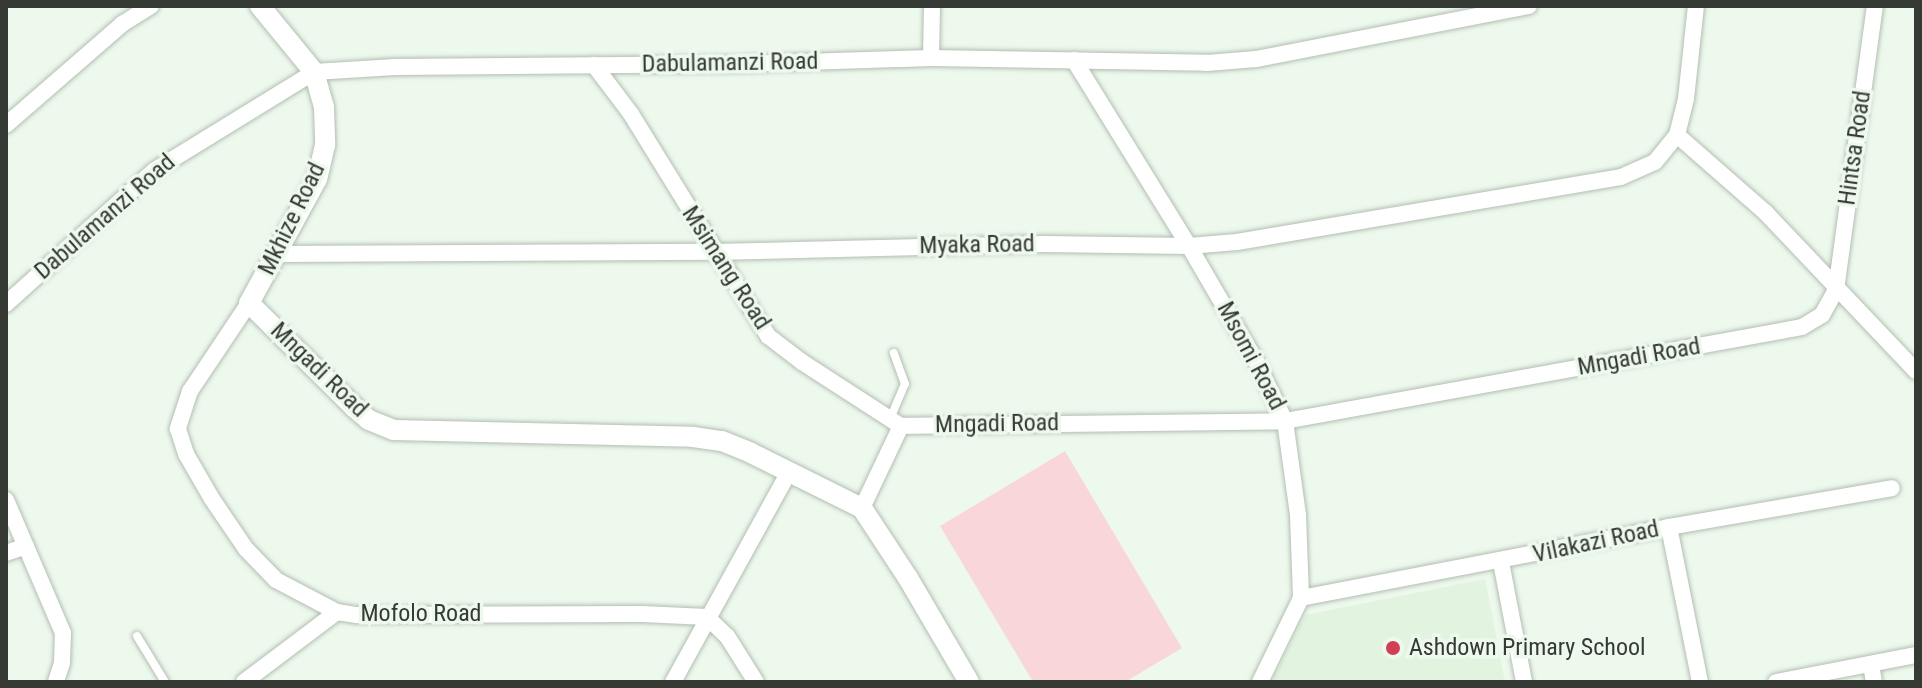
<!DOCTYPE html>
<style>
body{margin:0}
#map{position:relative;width:1922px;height:688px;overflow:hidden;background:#eef9ed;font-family:"Roboto Condensed",sans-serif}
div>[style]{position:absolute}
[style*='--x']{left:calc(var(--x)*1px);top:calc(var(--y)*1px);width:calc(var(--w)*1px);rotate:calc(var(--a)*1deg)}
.built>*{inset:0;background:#e2f3e0}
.green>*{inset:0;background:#f9d7d9}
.roads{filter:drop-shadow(0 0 2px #b3beb3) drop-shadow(0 0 2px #b3beb3)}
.service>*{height:8px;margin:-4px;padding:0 4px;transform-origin:4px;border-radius:4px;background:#fff}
.minor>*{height:16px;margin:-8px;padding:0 8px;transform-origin:8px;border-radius:8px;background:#fff}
.tertiary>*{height:20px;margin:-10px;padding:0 10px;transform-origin:10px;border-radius:10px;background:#fff}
.dots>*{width:22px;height:22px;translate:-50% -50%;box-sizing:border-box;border:4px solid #eef9ed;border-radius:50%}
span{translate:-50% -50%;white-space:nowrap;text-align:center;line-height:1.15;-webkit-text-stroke:7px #eef9ed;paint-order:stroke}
.street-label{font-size:24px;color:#363a35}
.poi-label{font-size:24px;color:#363a35}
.left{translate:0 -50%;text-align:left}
.frame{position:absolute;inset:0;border:8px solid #363a35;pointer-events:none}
</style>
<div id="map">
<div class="built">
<i style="clip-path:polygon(1485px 579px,1505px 682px,1271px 682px,1305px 615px)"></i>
</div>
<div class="green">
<i style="clip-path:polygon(1065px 451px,1182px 648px,1125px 682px,1033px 682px,940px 526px)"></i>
</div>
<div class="roads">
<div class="service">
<i style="--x:890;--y:419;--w:38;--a:-67"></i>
<i style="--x:905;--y:384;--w:33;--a:-110"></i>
<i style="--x:137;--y:636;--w:54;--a:58.7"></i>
</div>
<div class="minor">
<i style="--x:931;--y:58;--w:52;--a:-88.9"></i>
<i style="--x:1074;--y:60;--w:219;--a:58.3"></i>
<i style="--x:1189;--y:246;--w:135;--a:59.8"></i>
<i style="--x:1257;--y:363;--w:64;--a:64.2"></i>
<i style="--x:1285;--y:421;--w:95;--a:82.1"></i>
<i style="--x:1298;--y:515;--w:83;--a:87.9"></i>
<i style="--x:1301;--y:598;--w:93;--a:116"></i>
<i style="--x:594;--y:65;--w:61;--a:52.9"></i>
<i style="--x:631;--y:114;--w:261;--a:58.3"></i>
<i style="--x:768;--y:336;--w:43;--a:37.4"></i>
<i style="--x:802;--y:362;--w:118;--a:32.9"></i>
<i style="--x:6;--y:125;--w:154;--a:-41"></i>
<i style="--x:122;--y:24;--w:34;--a:-32"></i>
<i style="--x:1677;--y:135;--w:118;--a:41.2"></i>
<i style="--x:1766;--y:213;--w:218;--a:46.5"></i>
<i style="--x:277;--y:254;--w:437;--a:-0.3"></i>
<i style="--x:714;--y:252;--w:330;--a:-1.4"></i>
<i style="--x:1044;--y:244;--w:145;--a:0.8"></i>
<i style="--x:1189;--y:246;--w:48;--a:-4.8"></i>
<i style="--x:1237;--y:242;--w:389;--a:-9.6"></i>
<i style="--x:1621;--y:177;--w:37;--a:-24"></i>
<i style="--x:1655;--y:162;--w:35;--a:-51"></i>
<i style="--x:1677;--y:135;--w:37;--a:-76"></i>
<i style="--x:1686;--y:99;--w:94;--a:-83.9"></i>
<i style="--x:249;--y:303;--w:106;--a:123.8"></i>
<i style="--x:190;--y:391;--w:40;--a:108"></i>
<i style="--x:178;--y:429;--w:26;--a:72"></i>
<i style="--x:186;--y:454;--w:52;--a:60"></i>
<i style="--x:212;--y:499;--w:60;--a:55.8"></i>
<i style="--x:246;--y:549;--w:43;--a:45.9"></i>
<i style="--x:276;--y:580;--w:69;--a:27.7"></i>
<i style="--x:337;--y:612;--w:20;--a:9"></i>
<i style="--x:357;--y:615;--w:285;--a:-0.2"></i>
<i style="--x:642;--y:614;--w:65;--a:2.6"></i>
<i style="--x:6;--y:304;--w:200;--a:-42"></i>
<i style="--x:155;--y:170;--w:187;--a:-31.6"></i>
<i style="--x:314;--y:72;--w:81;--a:-3.5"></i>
<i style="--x:395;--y:67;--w:346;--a:-0.5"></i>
<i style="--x:741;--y:64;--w:190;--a:-1.8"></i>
<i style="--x:931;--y:58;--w:276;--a:1"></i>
<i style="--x:1207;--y:63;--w:49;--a:-4.7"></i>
<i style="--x:1256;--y:59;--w:278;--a:-11"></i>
<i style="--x:901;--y:426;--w:384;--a:-0.7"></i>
<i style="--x:1285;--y:421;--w:525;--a:-10.3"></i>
<i style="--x:1802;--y:327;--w:23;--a:-31"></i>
<i style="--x:1822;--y:315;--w:29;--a:-61"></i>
<i style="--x:1836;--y:290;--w:287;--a:-82.2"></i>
<i style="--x:6;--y:500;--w:145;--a:66.8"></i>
<i style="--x:63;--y:633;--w:30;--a:92"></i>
<i style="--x:62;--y:663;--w:20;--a:108"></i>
<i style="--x:862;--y:508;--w:91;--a:-64.6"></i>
<i style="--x:1669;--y:527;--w:158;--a:78.7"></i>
<i style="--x:6;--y:553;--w:21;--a:-19"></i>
<i style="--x:1501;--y:562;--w:122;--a:79.1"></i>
<i style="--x:1301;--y:598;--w:375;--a:-10.9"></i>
<i style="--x:1669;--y:527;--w:226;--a:-9.9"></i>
<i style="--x:707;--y:617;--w:28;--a:44"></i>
<i style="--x:727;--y:636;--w:54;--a:57.8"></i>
<i style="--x:1871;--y:664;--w:18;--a:81"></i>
<i style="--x:244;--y:682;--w:116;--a:-37"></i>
<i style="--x:673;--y:682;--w:240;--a:-61.1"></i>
<i style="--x:1776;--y:682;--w:143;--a:-10.9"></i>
</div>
<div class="tertiary">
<i style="--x:260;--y:6;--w:85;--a:50.7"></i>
<i style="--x:314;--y:72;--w:37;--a:74"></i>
<i style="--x:324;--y:108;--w:37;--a:88"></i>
<i style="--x:325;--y:145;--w:35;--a:103"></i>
<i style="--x:317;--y:179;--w:141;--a:118.7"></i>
<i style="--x:249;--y:303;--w:149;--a:44.7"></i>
<i style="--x:355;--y:408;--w:18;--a:41"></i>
<i style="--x:369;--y:420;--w:27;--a:22"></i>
<i style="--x:394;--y:430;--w:299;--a:1.3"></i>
<i style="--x:693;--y:437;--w:29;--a:8"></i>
<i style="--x:722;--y:441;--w:31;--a:22"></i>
<i style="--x:751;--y:453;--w:124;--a:26.4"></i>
<i style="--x:862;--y:508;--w:84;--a:56.7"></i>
<i style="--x:908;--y:578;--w:121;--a:59.6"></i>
</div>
</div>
<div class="dots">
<i style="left:1393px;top:648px;background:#d03f57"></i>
</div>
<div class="street-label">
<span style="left:730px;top:63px;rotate:-1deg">Dabulamanzi Road</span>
<span style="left:1855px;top:148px;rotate:-82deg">Hintsa Road</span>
<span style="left:105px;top:217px;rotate:-41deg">Dabulamanzi Road</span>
<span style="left:292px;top:219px;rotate:-64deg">Mkhize Road</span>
<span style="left:977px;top:245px;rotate:-1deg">Myaka Road</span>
<span style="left:726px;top:268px;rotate:57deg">Msimang Road</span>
<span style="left:1251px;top:356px;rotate:62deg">Msomi Road</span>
<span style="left:1639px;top:357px;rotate:-10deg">Mngadi Road</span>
<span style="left:319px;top:370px;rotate:44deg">Mngadi Road</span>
<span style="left:997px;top:424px;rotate:-1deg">Mngadi Road</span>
<span style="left:1596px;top:542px;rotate:-12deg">Vilakazi Road</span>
<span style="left:421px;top:614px">Mofolo Road</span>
</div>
<div class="poi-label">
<span class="left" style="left:1409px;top:648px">Ashdown Primary School</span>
</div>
<div class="frame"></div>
</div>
